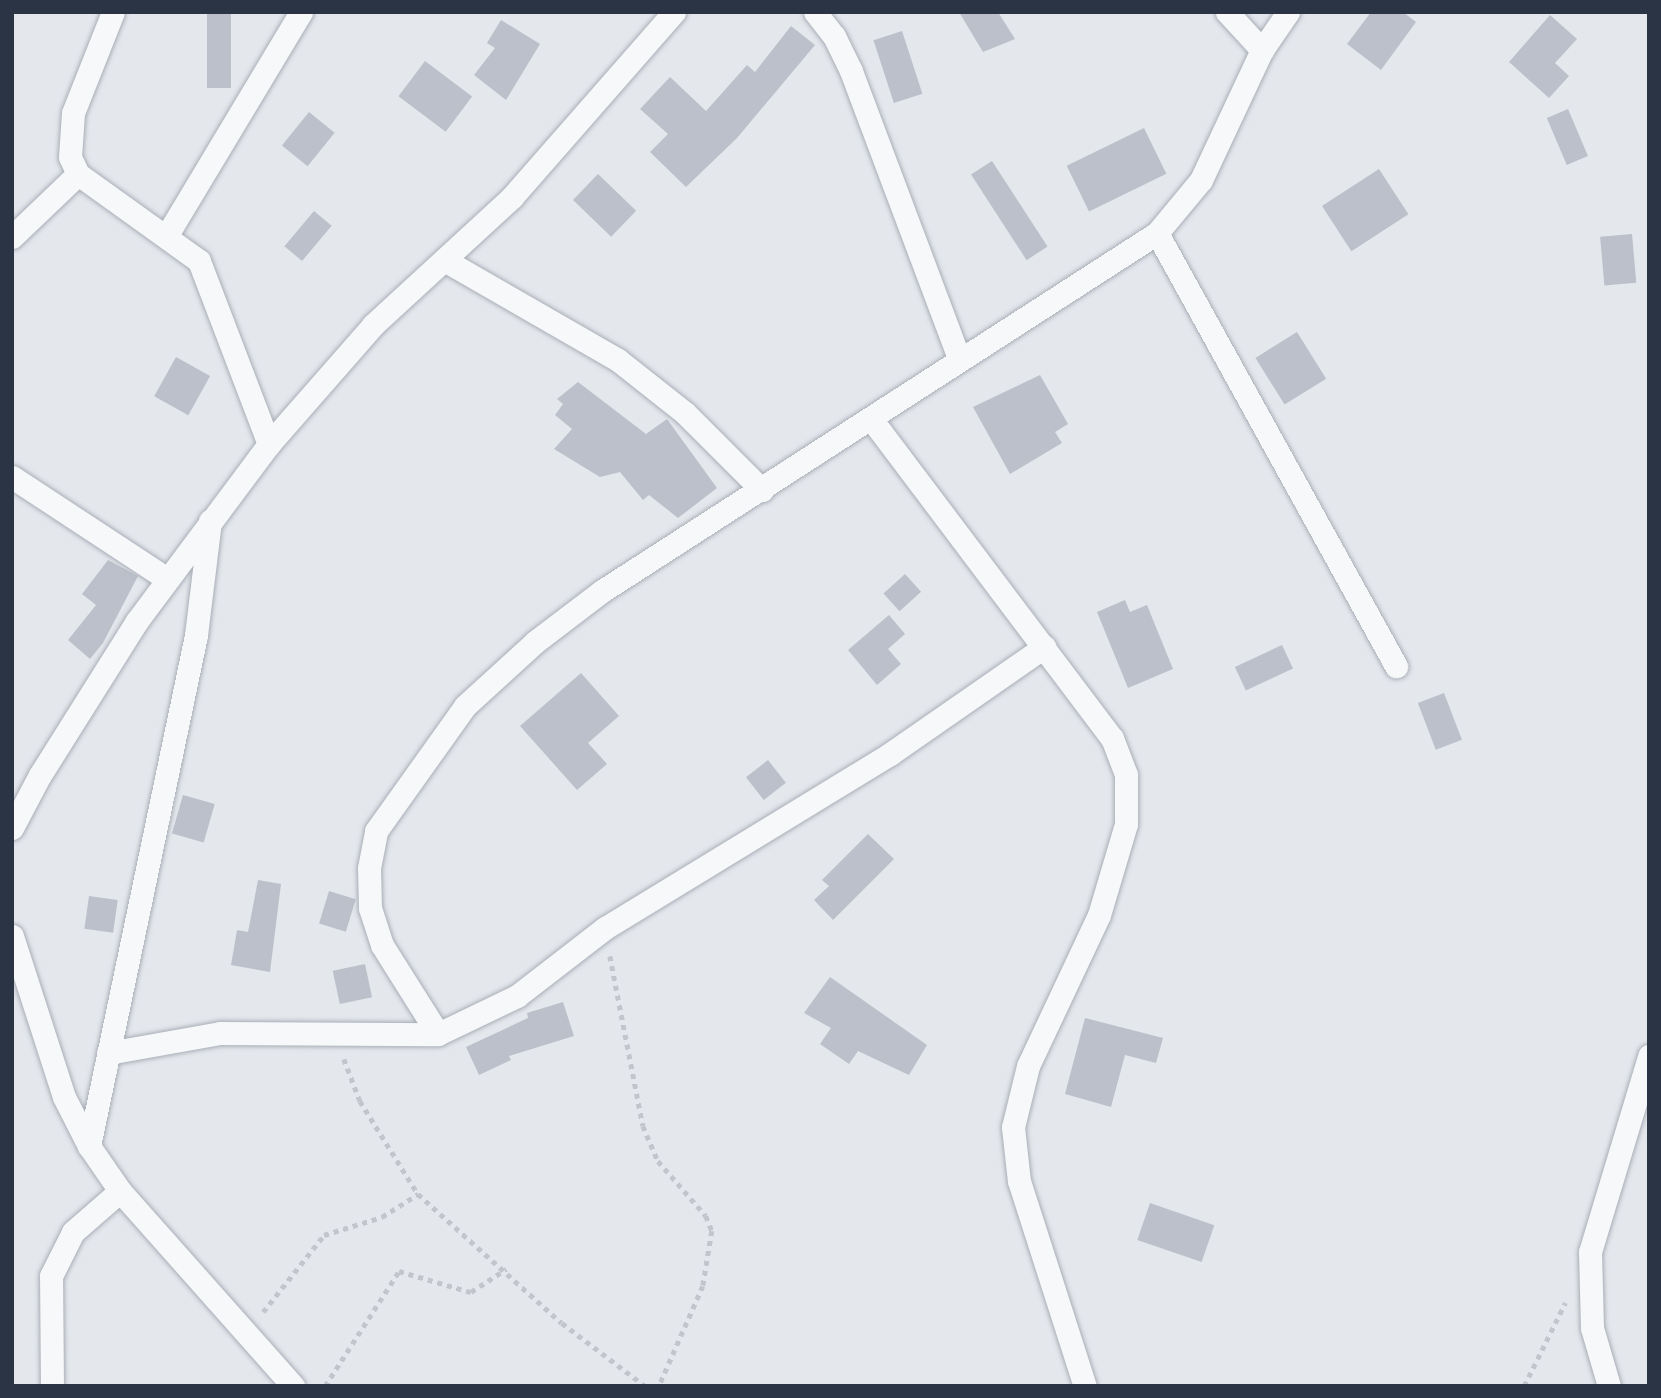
<!DOCTYPE html>
<style>
body{margin:0}
#map{position:relative;width:1661px;height:1398px;overflow:hidden;background:#e4e7ec;font-family:"Golos Text",sans-serif}
div>[style]{position:absolute}
[style*='--x']{left:calc(var(--x)*1px);top:calc(var(--y)*1px);width:calc(var(--w)*1px);rotate:calc(var(--a)*1deg)}
.building>*{inset:0;background:#bbc0ca;transform-origin:0 0}
.path>*{height:4.5px;margin-top:-2.25px;transform-origin:0;background:repeating-linear-gradient(90deg,#c2c5cb 0 5px,transparent 0 10px)}
.roads{filter:drop-shadow(0 0 2px #a9aeb7) drop-shadow(0 0 2px #a9aeb7)}
.minor>*{height:23px;margin:-11.5px;padding:0 11.5px;transform-origin:11.5px;border-radius:11.5px;background:#f7f8fa}
span{translate:-50% -50%;white-space:nowrap;text-align:center;line-height:1.15;-webkit-text-stroke:7px #f4f6f9;paint-order:stroke}
.frame{position:absolute;inset:0;border:14px solid #2b3445;pointer-events:none}
</style>
<div id="map">
<div class="building">
<i style="left:207px;top:12px;width:24px;height:76px"></i>
<i style="clip-path:polygon(959px 12px,998px 12px,1015px 39px,983px 52px)"></i>
<i style="clip-path:polygon(1371px 12px,1403px 12px,1416px 22px,1381px 70px,1347px 44px)"></i>
<i style="clip-path:polygon(1550px 15px,1577px 39px,1555px 63px,1569px 76px,1549px 98px,1509px 62px)"></i>
<i style="clip-path:polygon(501px 20px,540px 44px,506px 100px,474px 75px,495px 48px,487px 43px)"></i>
<i style="clip-path:polygon(791px 26px,815px 45px,737px 138px,686px 187px,650px 152px,668px 134px,640px 109px,670px 77px,706px 111px,747px 65px,755px 72px)"></i>
<i style="left:902px;top:31px;width:66px;height:30px;rotate:72deg"></i>
<i style="left:425px;top:61px;width:59px;height:44px;rotate:37deg"></i>
<i style="left:1568px;top:109px;width:51px;height:23px;rotate:67deg"></i>
<i style="left:309px;top:112px;width:33px;height:43px;rotate:39deg"></i>
<i style="left:1144px;top:128px;width:51px;height:86px;rotate:64deg"></i>
<i style="left:992px;top:161px;width:102px;height:25px;rotate:57deg"></i>
<i style="left:1379px;top:169px;width:54px;height:68px;rotate:57deg"></i>
<i style="left:598px;top:174px;width:53px;height:36px;rotate:44deg"></i>
<i style="left:314px;top:211px;width:23px;height:46px;rotate:40deg"></i>
<i style="left:1632px;top:234px;width:49px;height:32px;rotate:85deg"></i>
<i style="left:1297px;top:332px;width:55px;height:49px;rotate:58deg"></i>
<i style="left:176px;top:357px;width:39px;height:45px;rotate:29deg"></i>
<i style="clip-path:polygon(1040px 375px,1068px 424px,1055px 432px,1062px 443px,1010px 474px,973px 407px)"></i>
<i style="clip-path:polygon(578px 382px,646px 434px,667px 419px,717px 488px,678px 518px,649px 495px,643px 500px,620px 472px,600px 477px,554px 449px,572px 429px,555px 415px,563px 404px,557px 399px)"></i>
<i style="clip-path:polygon(108px 560px,138px 576px,103px 643px,90px 659px,68px 640px,96px 605px,82px 594px)"></i>
<i style="left:905px;top:574px;width:24px;height:29px;rotate:48deg"></i>
<i style="clip-path:polygon(1125px 600px,1130px 612px,1147px 605px,1173px 669px,1128px 688px,1097px 612px)"></i>
<i style="clip-path:polygon(889px 615px,905px 634px,888px 649px,901px 664px,877px 685px,848px 650px)"></i>
<i style="left:1282px;top:645px;width:26px;height:52px;rotate:65deg"></i>
<i style="clip-path:polygon(581px 673px,619px 716px,588px 743px,607px 764px,577px 790px,520px 726px)"></i>
<i style="left:1444px;top:693px;width:50px;height:28px;rotate:69deg"></i>
<i style="left:768px;top:760px;width:29px;height:28px;rotate:52deg"></i>
<i style="left:183px;top:795px;width:33px;height:40px;rotate:16deg"></i>
<i style="clip-path:polygon(868px 834px,894px 859px,833px 920px,814px 900px,829px 886px,822px 880px)"></i>
<i style="clip-path:polygon(258px 880px,281px 884px,270px 972px,231px 965px,237px 930px,248px 932px)"></i>
<i style="left:329px;top:891px;width:28px;height:34px;rotate:17deg"></i>
<i style="left:89px;top:896px;width:29px;height:33px;rotate:8deg"></i>
<i style="left:365px;top:964px;width:34px;height:33px;rotate:78deg"></i>
<i style="clip-path:polygon(830px 977px,927px 1045px,909px 1075px,858px 1051px,849px 1064px,820px 1044px,831px 1028px,804px 1013px)"></i>
<i style="clip-path:polygon(563px 1002px,574px 1036px,509px 1056px,511px 1060px,479px 1075px,466px 1047px,528px 1018px,527px 1013px)"></i>
<i style="clip-path:polygon(1085px 1018px,1163px 1038px,1156px 1063px,1125px 1055px,1111px 1107px,1065px 1094px)"></i>
<i style="left:1150px;top:1203px;width:68px;height:39px;rotate:19deg"></i>
</div>
<div class="path">
<i style="--x:610;--y:956;--w:173;--a:79"></i>
<i style="--x:643;--y:1126;--w:38;--a:67"></i>
<i style="--x:658;--y:1161;--w:73;--a:48.9"></i>
<i style="--x:706;--y:1216;--w:16;--a:68"></i>
<i style="--x:712;--y:1231;--w:56;--a:99.3"></i>
<i style="--x:703;--y:1286;--w:109;--a:113.7"></i>
<i style="--x:344;--y:1059;--w:45;--a:69.1"></i>
<i style="--x:360;--y:1101;--w:110;--a:58.1"></i>
<i style="--x:418;--y:1194;--w:193;--a:41.9"></i>
<i style="--x:562;--y:1323;--w:104;--a:37.2"></i>
<i style="--x:263;--y:1312;--w:98;--a:-51.6"></i>
<i style="--x:324;--y:1235;--w:61;--a:-17.2"></i>
<i style="--x:382;--y:1217;--w:43;--a:-32.6"></i>
<i style="--x:325;--y:1386;--w:137;--a:-57.2"></i>
<i style="--x:399;--y:1271;--w:75;--a:16.3"></i>
<i style="--x:471;--y:1292;--w:42;--a:-33.3"></i>
<i style="--x:1524;--y:1386;--w:93;--a:-63.7"></i>
</div>
<div class="roads">
<div class="minor">
<i style="--x:113;--y:12;--w:109;--a:111.6"></i>
<i style="--x:73;--y:113;--w:44;--a:93.9"></i>
<i style="--x:70;--y:157;--w:19;--a:65"></i>
<i style="--x:78;--y:174;--w:149;--a:35.7"></i>
<i style="--x:199;--y:261;--w:196;--a:69.1"></i>
<i style="--x:815;--y:12;--w:31;--a:52"></i>
<i style="--x:834;--y:36;--w:39;--a:64"></i>
<i style="--x:851;--y:71;--w:308;--a:69.4"></i>
<i style="--x:1227;--y:12;--w:52;--a:47.4"></i>
<i style="--x:1157;--y:233;--w:495;--a:61.1"></i>
<i style="--x:167;--y:235;--w:260;--a:-59"></i>
<i style="--x:12;--y:237;--w:91;--a:-43.7"></i>
<i style="--x:446;--y:261;--w:198;--a:29.9"></i>
<i style="--x:618;--y:360;--w:85;--a:38.3"></i>
<i style="--x:685;--y:413;--w:109;--a:45"></i>
<i style="--x:872;--y:420;--w:398;--a:53"></i>
<i style="--x:1112;--y:738;--w:40;--a:69"></i>
<i style="--x:1126;--y:775;--w:49;--a:90"></i>
<i style="--x:1126;--y:824;--w:95;--a:106.5"></i>
<i style="--x:1099;--y:915;--w:167;--a:115.2"></i>
<i style="--x:1028;--y:1066;--w:63;--a:103.8"></i>
<i style="--x:1013;--y:1127;--w:54;--a:83.7"></i>
<i style="--x:1019;--y:1181;--w:215;--a:72.2"></i>
<i style="--x:12;--y:477;--w:184;--a:33.3"></i>
<i style="--x:12;--y:828;--w:60;--a:-62.2"></i>
<i style="--x:40;--y:775;--w:182;--a:-57.8"></i>
<i style="--x:137;--y:621;--w:221;--a:-53.3"></i>
<i style="--x:269;--y:444;--w:158;--a:-48.8"></i>
<i style="--x:373;--y:325;--w:189;--a:-42.6"></i>
<i style="--x:512;--y:197;--w:246;--a:-48.8"></i>
<i style="--x:12;--y:936;--w:169;--a:72.1"></i>
<i style="--x:64;--y:1097;--w:55;--a:63"></i>
<i style="--x:89;--y:1146;--w:55;--a:55.4"></i>
<i style="--x:120;--y:1191;--w:261;--a:48.4"></i>
<i style="--x:438;--y:1034;--w:105;--a:-122.2"></i>
<i style="--x:382;--y:945;--w:39;--a:-108"></i>
<i style="--x:370;--y:908;--w:40;--a:-91.4"></i>
<i style="--x:369;--y:868;--w:38;--a:-79"></i>
<i style="--x:376;--y:831;--w:153;--a:-54.5"></i>
<i style="--x:465;--y:706;--w:95;--a:-42.4"></i>
<i style="--x:535;--y:642;--w:84;--a:-37.3"></i>
<i style="--x:602;--y:591;--w:660;--a:-32.82"></i>
<i style="--x:1157;--y:233;--w:69;--a:-50.3"></i>
<i style="--x:1201;--y:180;--w:144;--a:-64.9"></i>
<i style="--x:1262;--y:50;--w:46;--a:-55.6"></i>
<i style="--x:108;--y:1053;--w:114;--a:-10.1"></i>
<i style="--x:220;--y:1033;--w:218;--a:0.3"></i>
<i style="--x:438;--y:1034;--w:88;--a:-25.7"></i>
<i style="--x:517;--y:996;--w:111;--a:-37.7"></i>
<i style="--x:605;--y:928;--w:334;--a:-31.4"></i>
<i style="--x:890;--y:754;--w:188;--a:-34.8"></i>
<i style="--x:89;--y:1146;--w:522;--a:-78.17"></i>
<i style="--x:196;--y:635;--w:115;--a:-83"></i>
<i style="--x:52;--y:1386;--w:110;--a:-90.5"></i>
<i style="--x:51;--y:1276;--w:49;--a:-63.4"></i>
<i style="--x:73;--y:1232;--w:62;--a:-41.1"></i>
<i style="--x:1609;--y:1386;--w:60;--a:-106.3"></i>
<i style="--x:1592;--y:1328;--w:76;--a:-91.5"></i>
<i style="--x:1590;--y:1252;--w:205;--a:-73.2"></i>
</div>
</div>
<div class="frame"></div>
</div>
